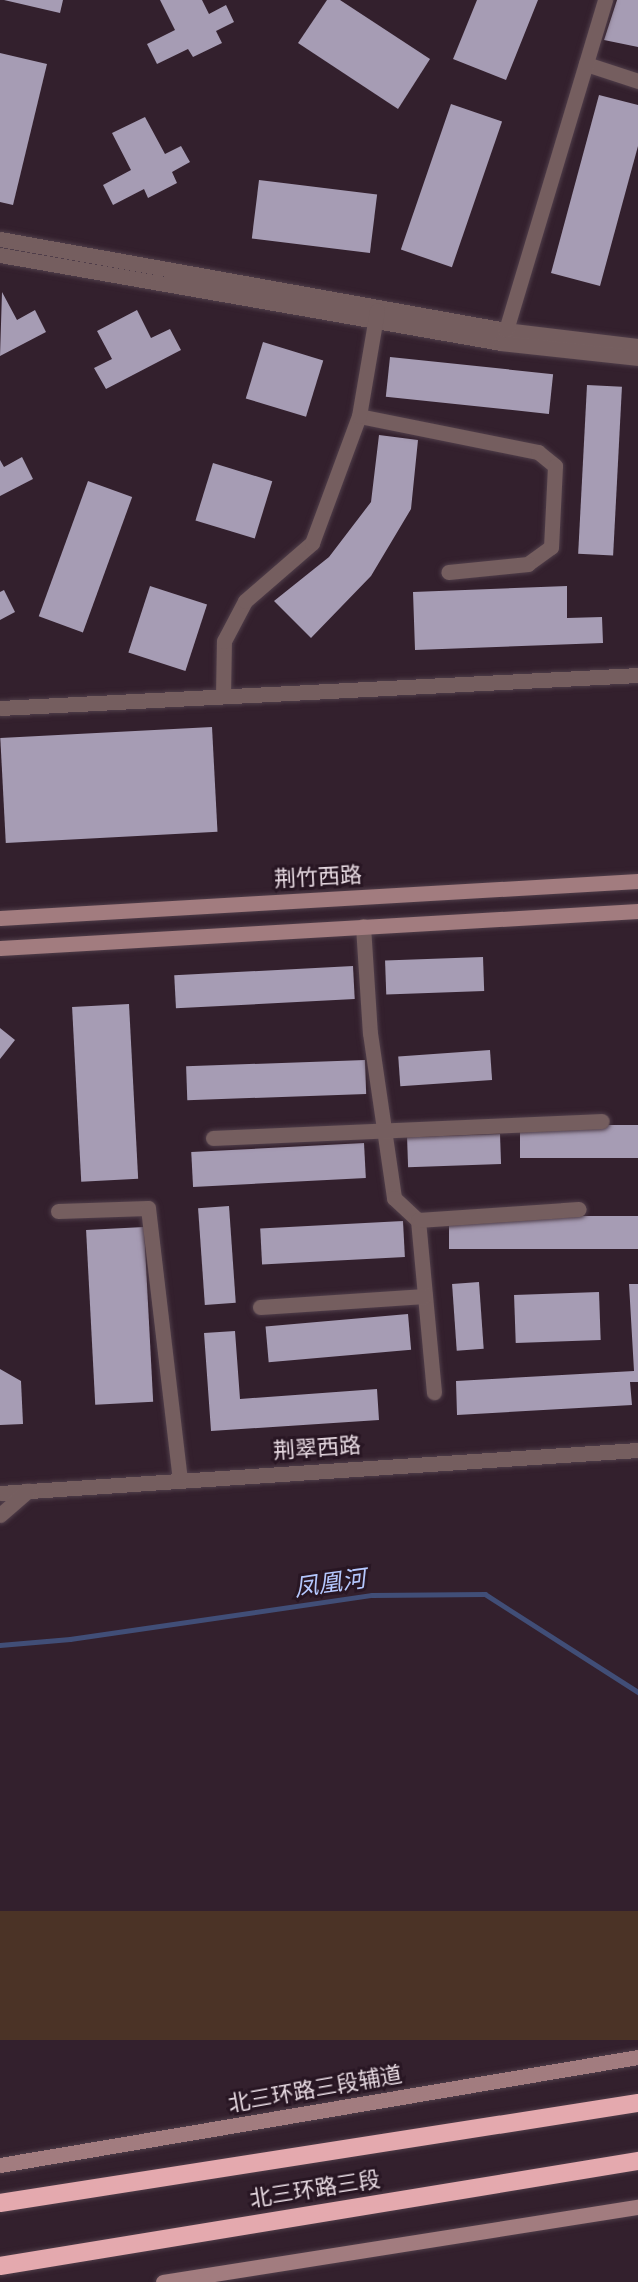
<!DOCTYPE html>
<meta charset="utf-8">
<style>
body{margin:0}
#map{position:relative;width:638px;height:2282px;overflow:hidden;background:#33202d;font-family:Jost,"Noto Sans SC",sans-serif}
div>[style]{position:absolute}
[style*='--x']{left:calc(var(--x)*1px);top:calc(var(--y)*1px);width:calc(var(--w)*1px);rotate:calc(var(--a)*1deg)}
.green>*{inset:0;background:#4b3326;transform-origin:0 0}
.stream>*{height:4.5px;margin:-2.25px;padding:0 2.25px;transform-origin:2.25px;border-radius:2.25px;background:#414e77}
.building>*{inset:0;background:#a69cb4;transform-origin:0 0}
.roads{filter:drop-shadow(0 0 2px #503e4a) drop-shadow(0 0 2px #503e4a)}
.street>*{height:15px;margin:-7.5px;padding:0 7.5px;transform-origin:7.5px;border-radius:7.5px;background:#755e5f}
.secondary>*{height:15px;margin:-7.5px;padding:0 7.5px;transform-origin:7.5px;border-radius:7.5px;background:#a27c7f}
.highway>*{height:18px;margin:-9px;padding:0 9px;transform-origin:9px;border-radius:9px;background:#e4a9ae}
span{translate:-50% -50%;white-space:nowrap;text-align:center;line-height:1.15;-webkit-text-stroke:6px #281623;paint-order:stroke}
.street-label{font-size:22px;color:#e7dae2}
.water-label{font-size:24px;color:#b5c8fe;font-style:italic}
</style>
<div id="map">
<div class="green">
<i style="left:638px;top:1911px;width:129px;height:647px;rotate:90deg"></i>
</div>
<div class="stream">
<i style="--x:0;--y:1645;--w:70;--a:-4.9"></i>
<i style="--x:70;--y:1639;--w:305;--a:-8.3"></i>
<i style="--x:372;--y:1595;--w:113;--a:-0.5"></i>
<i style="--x:485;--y:1594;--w:182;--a:32.6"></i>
</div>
<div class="building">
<i style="clip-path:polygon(4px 0,63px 0,60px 13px)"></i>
<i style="clip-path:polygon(160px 0,202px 0,209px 14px,226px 5px,234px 22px,216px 31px,222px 43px,193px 57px,188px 49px,157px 64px,147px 44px,175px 30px)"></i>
<i style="clip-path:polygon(327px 0,340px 0,430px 59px,398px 109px,298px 43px)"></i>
<i style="clip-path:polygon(477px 0,538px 0,506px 80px,453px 59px)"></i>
<i style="clip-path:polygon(617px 0,638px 0,638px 47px,604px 40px)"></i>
<i style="clip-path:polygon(0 53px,47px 64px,13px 205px,0 202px)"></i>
<i style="clip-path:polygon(599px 95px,638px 105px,638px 146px,600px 286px,551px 273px)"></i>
<i style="left:451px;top:104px;width:54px;height:154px;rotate:19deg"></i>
<i style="clip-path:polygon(145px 117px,165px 154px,181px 146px,190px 162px,172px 172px,177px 183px,148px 198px,144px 189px,113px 205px,103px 185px,131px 170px,112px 133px)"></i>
<i style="left:259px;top:180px;width:119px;height:59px;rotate:7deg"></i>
<i style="clip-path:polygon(2px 292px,17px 320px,35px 310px,46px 332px,0 356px)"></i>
<i style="clip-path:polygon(137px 310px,151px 338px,170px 329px,181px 350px,106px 389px,94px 368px,112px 359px,97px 331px)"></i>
<i style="left:263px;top:342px;width:63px;height:59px;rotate:17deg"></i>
<i style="left:390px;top:357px;width:164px;height:40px;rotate:6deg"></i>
<i style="left:587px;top:385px;width:35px;height:169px;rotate:3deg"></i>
<i style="clip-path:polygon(379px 435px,418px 440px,411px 509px,371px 576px,311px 638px,274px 601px,329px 557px,371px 502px)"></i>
<i style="clip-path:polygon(22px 457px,33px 479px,0 496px,0 460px,4px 467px)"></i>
<i style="left:213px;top:463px;width:62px;height:60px;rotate:17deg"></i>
<i style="left:88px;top:481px;width:47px;height:144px;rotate:20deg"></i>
<i style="left:150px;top:586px;width:60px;height:70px;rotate:18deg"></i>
<i style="clip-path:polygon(567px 586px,567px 618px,602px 617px,603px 643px,415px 650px,413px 592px)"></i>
<i style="clip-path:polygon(4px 590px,15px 612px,0 620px,0 592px)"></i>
<i style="left:212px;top:727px;width:105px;height:212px;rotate:87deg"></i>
<i style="left:483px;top:957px;width:34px;height:98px;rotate:88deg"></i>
<i style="left:353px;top:966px;width:33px;height:179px;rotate:87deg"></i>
<i style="left:129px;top:1004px;width:175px;height:57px;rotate:87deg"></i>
<i style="clip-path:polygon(0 1028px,15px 1040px,0 1059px)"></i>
<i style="left:490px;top:1050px;width:30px;height:92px;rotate:86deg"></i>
<i style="left:365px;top:1060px;width:34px;height:179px;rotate:88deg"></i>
<i style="left:638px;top:1125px;width:33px;height:118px;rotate:90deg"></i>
<i style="left:500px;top:1134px;width:30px;height:93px;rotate:88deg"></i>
<i style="left:364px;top:1143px;width:35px;height:173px;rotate:87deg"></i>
<i style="left:229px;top:1206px;width:97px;height:31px;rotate:86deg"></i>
<i style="left:638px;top:1216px;width:33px;height:189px;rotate:90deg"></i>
<i style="left:403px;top:1221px;width:36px;height:143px;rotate:87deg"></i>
<i style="left:144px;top:1227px;width:175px;height:58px;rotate:87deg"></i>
<i style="left:479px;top:1282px;width:67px;height:27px;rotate:86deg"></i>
<i style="clip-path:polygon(629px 1284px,638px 1284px,638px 1382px,630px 1382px,632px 1405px,457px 1415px,456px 1381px,634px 1371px)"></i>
<i style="left:599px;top:1292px;width:48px;height:85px;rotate:88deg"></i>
<i style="left:408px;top:1314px;width:36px;height:143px;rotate:85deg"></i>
<i style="clip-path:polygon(235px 1331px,240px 1399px,377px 1389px,379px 1420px,211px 1431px,204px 1333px)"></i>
<i style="clip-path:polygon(0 1369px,21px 1381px,23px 1424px,0 1425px)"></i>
</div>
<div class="roads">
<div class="street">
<i style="--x:586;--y:64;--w:55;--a:18.1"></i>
<i style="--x:0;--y:239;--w:514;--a:10.2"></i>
<i style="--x:506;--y:330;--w:133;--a:6.9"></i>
<i style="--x:0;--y:255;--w:509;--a:9.96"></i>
<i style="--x:501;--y:343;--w:138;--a:6.2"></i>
<i style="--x:506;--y:330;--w:345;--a:-73.3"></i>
<i style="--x:359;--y:416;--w:183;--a:11.4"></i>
<i style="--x:538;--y:452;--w:22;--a:39"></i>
<i style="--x:555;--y:466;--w:81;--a:92.8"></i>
<i style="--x:551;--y:547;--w:29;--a:144"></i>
<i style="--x:528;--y:564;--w:80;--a:174.3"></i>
<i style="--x:223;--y:696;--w:55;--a:-89"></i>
<i style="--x:224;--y:641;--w:45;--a:-62.3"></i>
<i style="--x:245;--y:601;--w:89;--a:-40.9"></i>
<i style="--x:312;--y:543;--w:135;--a:-69.7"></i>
<i style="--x:359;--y:416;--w:107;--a:-80.3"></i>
<i style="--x:0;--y:708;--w:639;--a:-2.96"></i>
<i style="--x:363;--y:926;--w:107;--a:86.3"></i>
<i style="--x:370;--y:1033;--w:167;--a:81.7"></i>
<i style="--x:394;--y:1198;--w:33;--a:43"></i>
<i style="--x:418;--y:1220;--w:173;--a:84.7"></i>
<i style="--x:213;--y:1138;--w:389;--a:-2.5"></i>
<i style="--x:58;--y:1211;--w:90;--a:-1.9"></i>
<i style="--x:148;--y:1208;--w:273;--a:83.3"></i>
<i style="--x:418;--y:1220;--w:161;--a:-3.9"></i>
<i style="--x:260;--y:1307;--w:165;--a:-3.8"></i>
<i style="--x:0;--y:1493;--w:639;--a:-3.86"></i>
<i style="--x:0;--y:1515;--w:37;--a:-41"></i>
</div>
<div class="secondary">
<i style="--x:0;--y:918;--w:639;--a:-3.32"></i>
<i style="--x:0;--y:948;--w:639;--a:-3.32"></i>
<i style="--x:0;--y:2165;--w:647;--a:-9.61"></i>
<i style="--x:163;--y:2282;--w:481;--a:-9"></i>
</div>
<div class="highway">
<i style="--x:0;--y:2203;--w:646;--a:-8.91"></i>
<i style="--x:0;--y:2266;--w:647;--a:-9.35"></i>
</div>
</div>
<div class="street-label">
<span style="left:318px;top:877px;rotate:-3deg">荆竹西路</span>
<span style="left:317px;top:1448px;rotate:-4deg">荆翠西路</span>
<span style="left:315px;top:2089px;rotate:-10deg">北三环路三段辅道</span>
<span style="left:315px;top:2189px;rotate:-9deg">北三环路三段</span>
</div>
<div class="water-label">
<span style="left:330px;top:1583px;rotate:-8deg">凤凰河</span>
</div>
</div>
